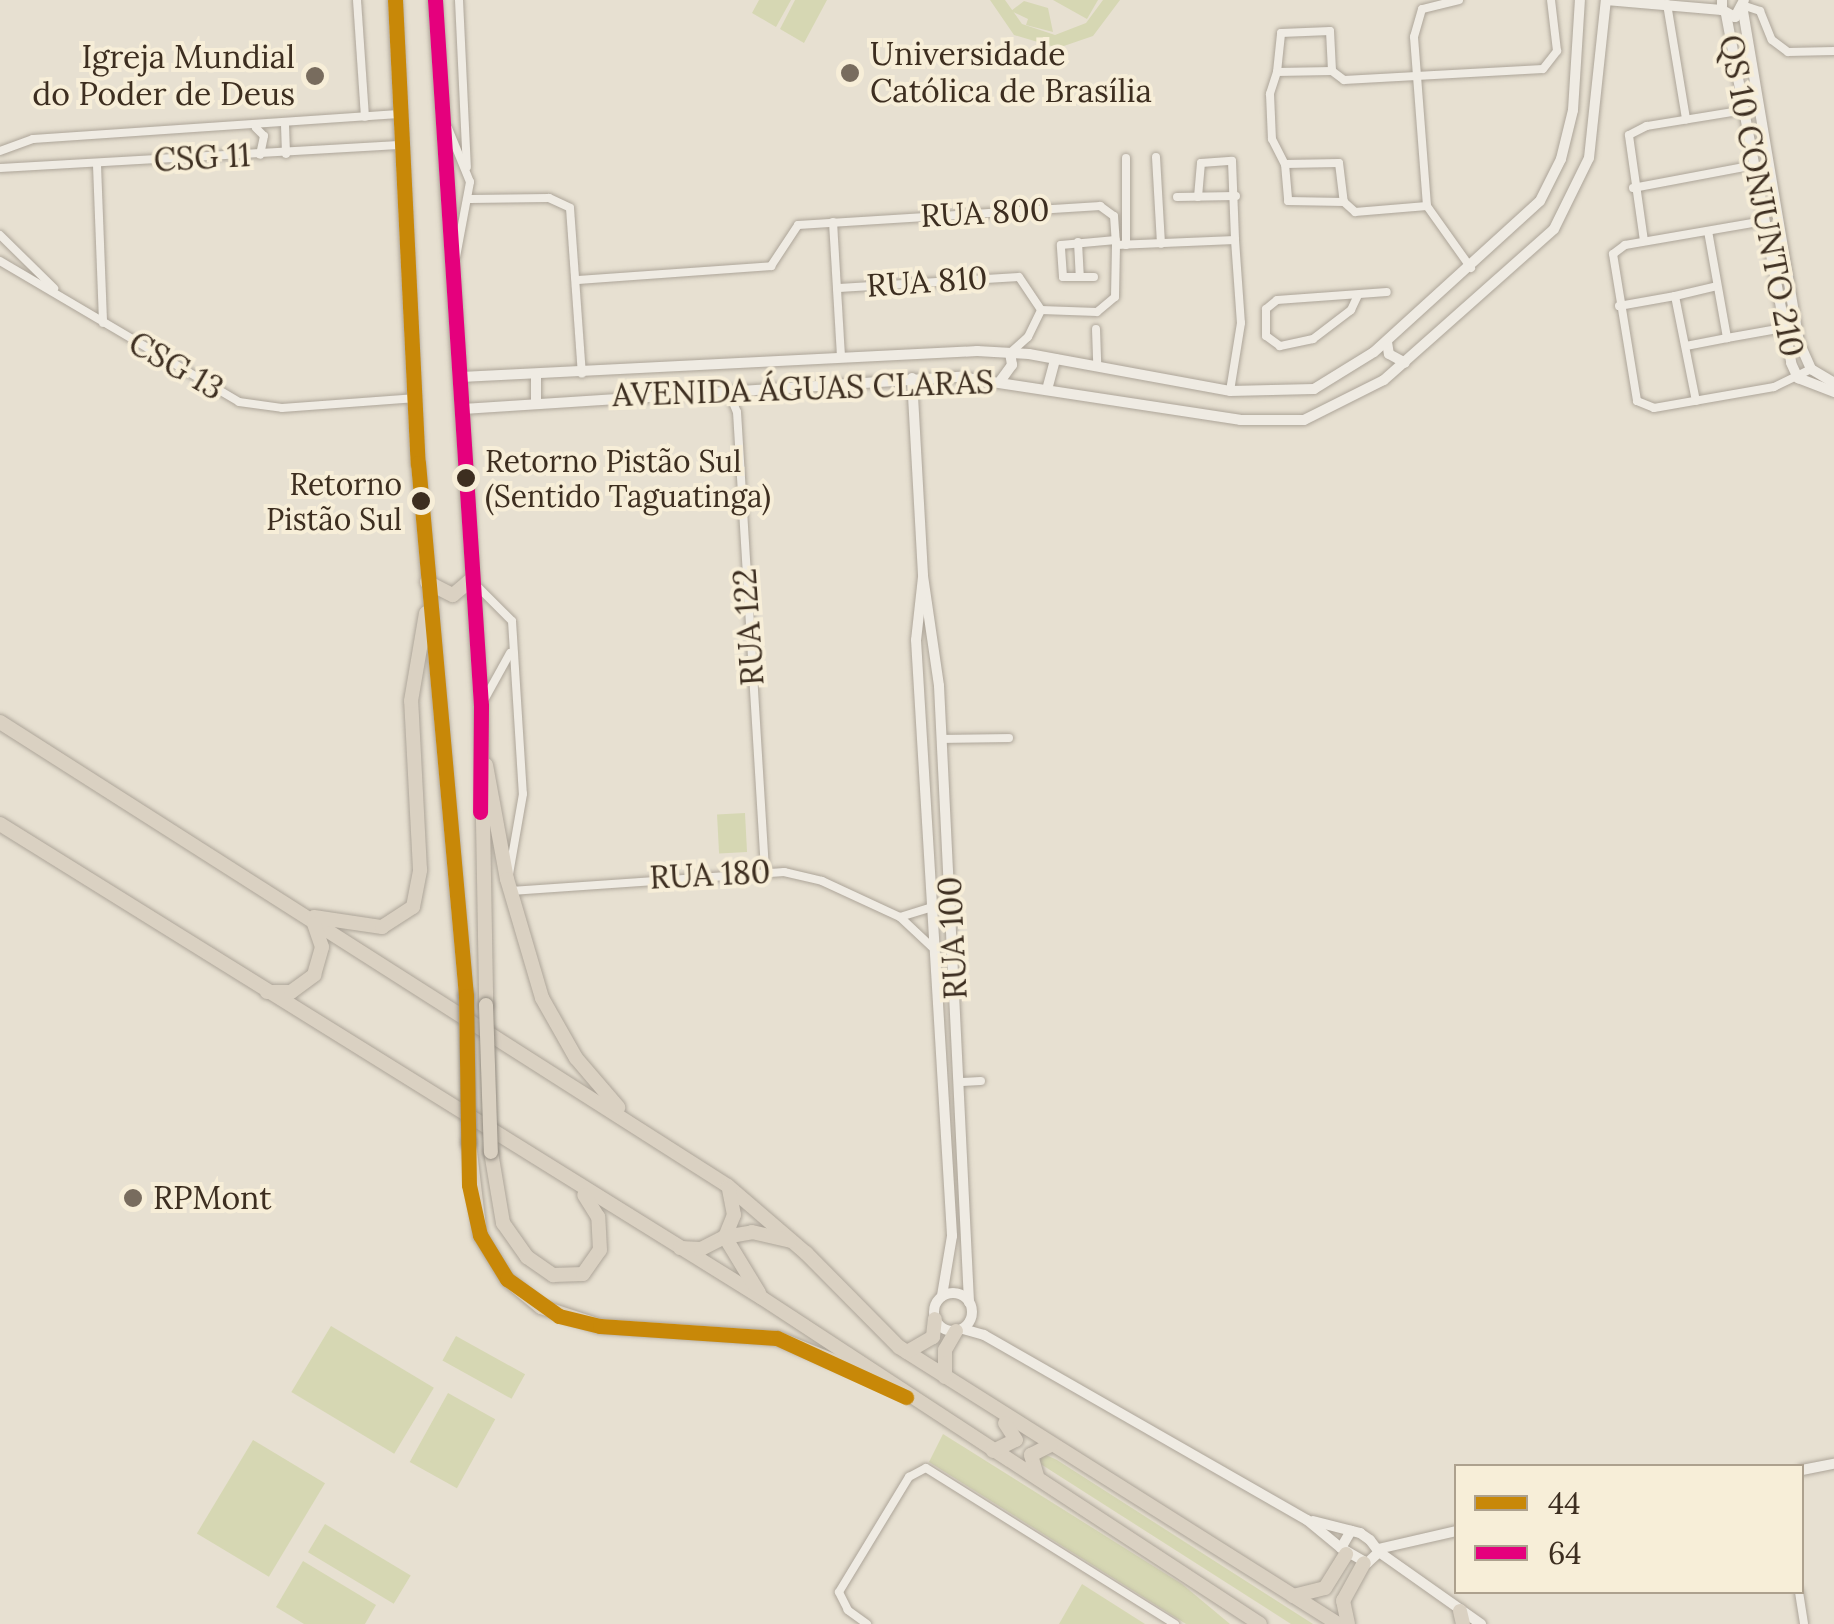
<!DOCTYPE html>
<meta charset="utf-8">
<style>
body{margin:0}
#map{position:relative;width:1834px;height:1624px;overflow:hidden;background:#e7e0d1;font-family:Lora,serif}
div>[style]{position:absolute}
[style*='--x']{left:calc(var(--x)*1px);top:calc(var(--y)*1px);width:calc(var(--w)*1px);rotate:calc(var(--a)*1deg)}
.green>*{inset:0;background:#d6d7b3;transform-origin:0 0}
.roads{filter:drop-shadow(0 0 2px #ada599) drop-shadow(0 0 2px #ada599)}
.street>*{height:8px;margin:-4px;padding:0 4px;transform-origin:4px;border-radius:4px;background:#efebe3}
.secondary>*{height:10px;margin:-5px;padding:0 5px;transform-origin:5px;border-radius:5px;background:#efebe3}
.secondary>.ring{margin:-5px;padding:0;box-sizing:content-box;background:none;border:10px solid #efebe3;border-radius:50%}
.highway>*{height:14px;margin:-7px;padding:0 7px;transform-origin:7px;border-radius:7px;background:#dad1c2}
.bridges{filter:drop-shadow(0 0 2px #928b80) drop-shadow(0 0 2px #928b80)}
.highway-bridge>*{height:14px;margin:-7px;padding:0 7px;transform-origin:7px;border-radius:7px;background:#dad1c2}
.bus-1>*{height:15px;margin:-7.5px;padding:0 7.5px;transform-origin:7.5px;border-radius:7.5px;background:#c88808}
.bus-2>*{height:15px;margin:-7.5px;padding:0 7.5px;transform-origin:7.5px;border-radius:7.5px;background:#e5007d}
.dots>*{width:28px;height:28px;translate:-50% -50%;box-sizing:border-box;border:5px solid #f7eed8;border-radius:50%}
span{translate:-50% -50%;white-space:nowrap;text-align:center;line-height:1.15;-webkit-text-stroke:8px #f7eed8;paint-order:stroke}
.bus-label{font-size:30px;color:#3d2e20}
.left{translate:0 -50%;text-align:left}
.right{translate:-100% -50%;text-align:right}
.poi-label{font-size:32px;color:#3d2e20}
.street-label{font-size:32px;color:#3d2e20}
.legend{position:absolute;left:1454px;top:1464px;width:350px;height:130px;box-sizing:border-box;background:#f7eed8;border:2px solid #ada18e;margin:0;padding:12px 18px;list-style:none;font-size:30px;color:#3d2e20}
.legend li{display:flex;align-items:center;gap:20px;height:50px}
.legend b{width:50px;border:2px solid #ada18e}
</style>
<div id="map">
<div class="green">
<i style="clip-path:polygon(759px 0,791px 0,776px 27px,752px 13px)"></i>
<i style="clip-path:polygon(795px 0,827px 0,804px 43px,780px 29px)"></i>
<i style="clip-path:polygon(990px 0,1005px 0,1022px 24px,1055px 35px,1086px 23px,1103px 0,1120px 0,1093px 36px,1058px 48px,1014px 35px)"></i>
<i style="clip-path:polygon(1053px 0,1098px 0,1087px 19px)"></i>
<i style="clip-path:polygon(1024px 1px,1048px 8px,1053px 32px,1026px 25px,1028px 19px,1011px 11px)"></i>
<i style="left:745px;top:813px;width:39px;height:28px;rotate:87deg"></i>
<i style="left:331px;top:1326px;width:120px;height:77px;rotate:31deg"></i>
<i style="left:456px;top:1336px;width:79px;height:28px;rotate:29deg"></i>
<i style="left:448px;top:1393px;width:54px;height:79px;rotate:29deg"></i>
<i style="clip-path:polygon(943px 1434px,1182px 1584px,1230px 1624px,1186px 1624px,929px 1462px)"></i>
<i style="left:253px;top:1440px;width:84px;height:109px;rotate:31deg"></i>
<i style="clip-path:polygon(1044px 1454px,1057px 1460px,1313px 1624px,1291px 1624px,1036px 1461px)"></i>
<i style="left:325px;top:1524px;width:100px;height:33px;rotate:31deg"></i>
<i style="clip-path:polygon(303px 1561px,376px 1605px,365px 1624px,304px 1624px,276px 1607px)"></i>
<i style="clip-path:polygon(1082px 1584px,1145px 1624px,1059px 1624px)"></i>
</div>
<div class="roads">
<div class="street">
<i style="--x:357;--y:0;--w:117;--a:86.1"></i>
<i style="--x:459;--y:0;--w:167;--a:87.3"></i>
<i style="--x:1459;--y:0;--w:38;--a:166"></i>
<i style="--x:1422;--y:9;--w:29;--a:106"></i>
<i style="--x:1414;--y:37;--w:169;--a:85.6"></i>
<i style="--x:1427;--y:206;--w:76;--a:54.6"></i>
<i style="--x:1667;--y:4;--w:117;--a:80.6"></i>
<i style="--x:1745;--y:6;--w:16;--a:18"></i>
<i style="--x:1760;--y:11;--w:31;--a:68"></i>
<i style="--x:1772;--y:40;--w:20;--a:37"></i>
<i style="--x:1788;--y:52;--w:46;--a:-1.2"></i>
<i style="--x:1332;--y:71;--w:55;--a:179"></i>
<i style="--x:1277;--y:72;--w:39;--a:-84"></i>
<i style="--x:1281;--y:33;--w:49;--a:-2.3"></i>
<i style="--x:1330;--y:31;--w:40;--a:87.1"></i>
<i style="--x:1332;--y:71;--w:15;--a:37"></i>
<i style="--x:1344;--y:80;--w:199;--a:-3.2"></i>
<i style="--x:1543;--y:69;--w:23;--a:-52"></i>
<i style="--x:1557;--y:51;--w:51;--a:-96.7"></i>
<i style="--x:1277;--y:72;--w:23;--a:108"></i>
<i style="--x:1270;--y:94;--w:45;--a:87.5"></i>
<i style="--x:1272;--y:139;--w:28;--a:63"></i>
<i style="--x:1285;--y:164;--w:37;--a:85"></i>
<i style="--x:1288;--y:201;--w:56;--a:1"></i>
<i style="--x:285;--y:125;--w:29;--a:88"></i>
<i style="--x:256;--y:128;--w:11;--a:45"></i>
<i style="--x:264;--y:136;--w:19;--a:102"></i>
<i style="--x:448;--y:128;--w:58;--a:67.8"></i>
<i style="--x:470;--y:182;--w:76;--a:100.6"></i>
<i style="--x:0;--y:151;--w:35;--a:-20"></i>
<i style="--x:33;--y:139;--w:370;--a:-3.9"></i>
<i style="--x:1156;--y:157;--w:87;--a:86.7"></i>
<i style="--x:1285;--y:164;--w:54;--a:-1.1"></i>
<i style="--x:1339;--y:163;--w:39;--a:83"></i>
<i style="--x:1344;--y:202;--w:15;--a:42"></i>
<i style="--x:1355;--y:212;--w:72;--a:-4.8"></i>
<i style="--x:97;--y:165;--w:158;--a:87.8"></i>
<i style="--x:0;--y:168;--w:404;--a:-3.3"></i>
<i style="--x:1633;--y:188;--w:124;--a:-10.7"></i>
<i style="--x:1177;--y:197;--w:59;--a:-1"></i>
<i style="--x:1198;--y:197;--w:34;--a:-85"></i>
<i style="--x:1201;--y:163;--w:31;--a:-4"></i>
<i style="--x:1232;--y:161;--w:79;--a:87.8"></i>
<i style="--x:470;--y:199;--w:79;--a:-0.7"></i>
<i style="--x:549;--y:198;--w:23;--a:25"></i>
<i style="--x:570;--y:208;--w:166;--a:85.9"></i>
<i style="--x:1764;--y:221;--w:141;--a:170.2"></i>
<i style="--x:1625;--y:245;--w:15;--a:143"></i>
<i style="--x:1613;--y:254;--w:149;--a:80.7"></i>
<i style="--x:1637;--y:401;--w:18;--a:22"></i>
<i style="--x:1654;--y:408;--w:122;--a:-9.9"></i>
<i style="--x:1774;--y:387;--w:41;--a:-25.9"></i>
<i style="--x:833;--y:222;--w:133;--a:86.6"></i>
<i style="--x:1708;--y:231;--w:109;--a:79.9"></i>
<i style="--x:1727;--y:338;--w:57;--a:-10.1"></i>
<i style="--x:0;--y:235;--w:76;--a:44.5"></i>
<i style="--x:1644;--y:241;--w:107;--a:-98.1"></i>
<i style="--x:1629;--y:135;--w:20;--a:-27"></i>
<i style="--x:1647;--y:126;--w:99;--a:-9.3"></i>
<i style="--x:1078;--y:242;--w:35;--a:87"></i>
<i style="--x:1126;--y:245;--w:87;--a:-90"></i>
<i style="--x:0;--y:261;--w:277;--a:30.5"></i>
<i style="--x:239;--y:402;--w:43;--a:7.9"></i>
<i style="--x:282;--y:408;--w:135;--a:-4.2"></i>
<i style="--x:1094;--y:277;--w:31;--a:180"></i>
<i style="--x:1063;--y:277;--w:32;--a:-94"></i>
<i style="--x:1061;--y:245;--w:55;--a:-5.2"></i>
<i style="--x:578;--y:280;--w:194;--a:-4.1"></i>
<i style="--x:771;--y:266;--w:49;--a:-56.6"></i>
<i style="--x:798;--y:225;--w:303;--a:-3.6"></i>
<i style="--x:1100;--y:206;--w:17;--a:36"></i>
<i style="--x:1114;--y:216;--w:29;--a:86"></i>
<i style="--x:1116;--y:245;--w:119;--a:-2.4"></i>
<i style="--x:1235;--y:240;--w:83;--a:85.9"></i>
<i style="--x:1241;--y:323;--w:69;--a:99.2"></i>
<i style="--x:839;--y:288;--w:180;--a:-3.5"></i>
<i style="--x:1019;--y:277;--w:40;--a:56"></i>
<i style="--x:1041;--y:310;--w:56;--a:2"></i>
<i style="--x:1097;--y:312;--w:23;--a:-40"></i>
<i style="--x:1115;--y:297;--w:52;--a:-88.9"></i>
<i style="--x:1358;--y:295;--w:17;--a:115"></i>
<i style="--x:1351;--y:310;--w:48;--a:142.7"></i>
<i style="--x:1313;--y:339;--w:34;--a:168"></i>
<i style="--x:1280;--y:346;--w:17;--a:-144"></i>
<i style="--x:1266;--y:336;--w:27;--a:-90"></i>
<i style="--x:1266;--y:309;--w:14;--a:-39"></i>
<i style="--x:1277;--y:300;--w:110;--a:-4.2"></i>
<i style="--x:1675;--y:296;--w:43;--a:-13.4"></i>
<i style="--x:1619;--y:306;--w:57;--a:-10.1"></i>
<i style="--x:1675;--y:296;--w:107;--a:78.7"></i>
<i style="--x:1096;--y:329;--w:38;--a:88"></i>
<i style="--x:1686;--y:346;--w:42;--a:-11"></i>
<i style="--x:1010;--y:353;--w:24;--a:-42"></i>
<i style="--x:1028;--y:337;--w:30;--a:-64"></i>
<i style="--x:728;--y:390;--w:24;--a:68"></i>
<i style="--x:737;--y:412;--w:460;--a:86.5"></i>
<i style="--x:473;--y:582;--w:55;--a:45"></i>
<i style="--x:512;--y:621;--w:173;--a:86.4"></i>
<i style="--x:523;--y:794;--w:81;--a:99.9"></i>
<i style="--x:483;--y:702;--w:56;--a:-61.1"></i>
<i style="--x:942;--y:739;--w:67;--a:-0.9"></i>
<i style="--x:511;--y:891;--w:274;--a:-4"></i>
<i style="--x:784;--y:872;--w:39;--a:13"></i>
<i style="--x:822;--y:881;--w:86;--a:24.8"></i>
<i style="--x:900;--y:917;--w:44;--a:43.2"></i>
<i style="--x:900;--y:917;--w:31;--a:-17"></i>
<i style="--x:962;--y:1082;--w:19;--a:-3"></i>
<i style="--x:1799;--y:1592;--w:32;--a:81"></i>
<i style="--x:867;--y:1624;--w:24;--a:-144"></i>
<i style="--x:848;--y:1610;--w:20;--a:-117"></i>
<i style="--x:839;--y:1592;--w:135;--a:-58.7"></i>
<i style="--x:909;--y:1477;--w:19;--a:-28"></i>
<i style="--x:926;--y:1468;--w:294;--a:32.1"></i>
</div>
<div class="secondary">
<i style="--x:1606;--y:0;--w:116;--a:4.9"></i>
<i style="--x:1722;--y:0;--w:10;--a:90"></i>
<i style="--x:1722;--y:10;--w:15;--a:28"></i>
<i style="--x:1735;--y:17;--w:19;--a:-62"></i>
<i style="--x:1743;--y:11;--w:336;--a:80.4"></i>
<i style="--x:1799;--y:342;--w:30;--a:66"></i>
<i style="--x:1811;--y:369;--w:27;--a:31"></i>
<i style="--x:1726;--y:14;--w:355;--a:79.4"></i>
<i style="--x:1791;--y:363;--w:17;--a:65"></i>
<i style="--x:1798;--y:378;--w:39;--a:21"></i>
<i style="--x:1387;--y:342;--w:12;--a:81"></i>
<i style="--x:1389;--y:354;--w:18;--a:29"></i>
<i style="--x:536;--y:375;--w:27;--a:90"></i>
<i style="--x:461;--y:377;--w:517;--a:-2.88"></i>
<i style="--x:977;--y:351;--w:52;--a:3.3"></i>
<i style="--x:1029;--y:354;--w:204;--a:10.4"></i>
<i style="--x:1230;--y:391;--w:84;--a:-1.4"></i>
<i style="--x:1314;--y:389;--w:70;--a:-31.7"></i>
<i style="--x:1374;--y:352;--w:224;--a:-42.3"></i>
<i style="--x:1540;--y:201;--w:47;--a:-63.4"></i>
<i style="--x:1561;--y:159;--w:50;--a:-76.2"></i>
<i style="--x:1573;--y:110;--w:110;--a:-86.4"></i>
<i style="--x:912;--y:378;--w:198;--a:86.8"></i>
<i style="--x:923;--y:576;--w:111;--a:81.7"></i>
<i style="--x:939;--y:686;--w:617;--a:87.21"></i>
<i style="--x:1001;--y:380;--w:19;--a:-54"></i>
<i style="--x:1012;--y:365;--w:12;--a:-99"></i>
<i style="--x:1048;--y:386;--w:28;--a:-75"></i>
<i style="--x:463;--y:409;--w:498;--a:-3.7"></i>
<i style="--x:960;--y:377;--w:283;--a:8.7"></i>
<i style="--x:1240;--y:420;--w:64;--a:0"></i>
<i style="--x:1304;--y:420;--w:89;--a:-26.6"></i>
<i style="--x:1384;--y:380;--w:227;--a:-41.6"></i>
<i style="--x:1554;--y:229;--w:79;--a:-63.8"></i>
<i style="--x:1589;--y:158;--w:159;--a:-83.9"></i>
<i style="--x:923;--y:577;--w:63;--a:96.3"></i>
<i style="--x:916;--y:640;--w:597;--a:86.54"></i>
<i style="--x:952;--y:1236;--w:61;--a:99.5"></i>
<i class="ring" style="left:934px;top:1293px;width:28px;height:28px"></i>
<i style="--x:963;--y:1329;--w:22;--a:16"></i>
<i style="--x:984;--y:1335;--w:372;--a:29.8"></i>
<i style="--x:1307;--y:1520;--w:44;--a:39.5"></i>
<i style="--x:1802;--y:1470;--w:33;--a:-11"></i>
<i style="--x:1313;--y:1521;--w:49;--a:14.3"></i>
<i style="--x:1360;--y:1533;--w:12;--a:35"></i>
<i style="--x:1370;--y:1540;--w:15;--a:53"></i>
<i style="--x:1379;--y:1552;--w:16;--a:137"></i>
<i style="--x:1367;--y:1563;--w:30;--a:-150"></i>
<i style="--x:1341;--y:1548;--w:20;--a:-60"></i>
<i style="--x:1378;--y:1549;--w:80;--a:-13"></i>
<i style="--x:1379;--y:1552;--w:125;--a:35.2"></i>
</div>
<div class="highway">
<i style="--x:395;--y:0;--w:464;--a:87.2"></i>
<i style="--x:418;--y:463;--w:535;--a:84.85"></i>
<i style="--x:435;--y:0;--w:707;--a:86.27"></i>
<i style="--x:481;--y:706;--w:299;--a:89"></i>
<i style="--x:427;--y:582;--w:29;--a:27"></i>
<i style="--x:453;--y:595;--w:23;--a:-40"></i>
<i style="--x:0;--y:722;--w:863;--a:32.51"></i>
<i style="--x:728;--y:1186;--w:103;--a:40.7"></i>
<i style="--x:806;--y:1253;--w:132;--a:45.3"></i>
<i style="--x:899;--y:1347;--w:519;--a:32.25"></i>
<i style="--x:486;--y:765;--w:116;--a:79.6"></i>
<i style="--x:507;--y:879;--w:124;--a:73.6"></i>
<i style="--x:542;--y:998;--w:69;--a:60.5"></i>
<i style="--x:576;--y:1058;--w:65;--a:49.4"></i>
<i style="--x:0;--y:824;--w:897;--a:31.88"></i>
<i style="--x:762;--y:1298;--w:595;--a:33.21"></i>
<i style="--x:314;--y:917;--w:69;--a:8.4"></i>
<i style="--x:382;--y:927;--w:37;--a:-33"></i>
<i style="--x:413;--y:907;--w:38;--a:-79"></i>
<i style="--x:420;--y:870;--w:169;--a:-93"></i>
<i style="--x:411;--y:701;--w:89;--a:-80.3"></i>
<i style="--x:267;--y:992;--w:24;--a:0"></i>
<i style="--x:291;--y:992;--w:29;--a:-36"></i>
<i style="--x:314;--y:975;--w:29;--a:-74"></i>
<i style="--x:322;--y:947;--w:24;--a:-109"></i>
<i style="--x:469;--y:1143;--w:93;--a:83.2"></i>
<i style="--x:480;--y:1235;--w:52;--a:58.5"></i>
<i style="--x:507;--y:1279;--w:44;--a:39.5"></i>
<i style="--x:541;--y:1307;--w:62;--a:17.9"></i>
<i style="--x:600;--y:1326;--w:177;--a:3.9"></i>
<i style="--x:777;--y:1338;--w:80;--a:22.1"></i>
<i style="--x:491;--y:1152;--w:72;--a:80.4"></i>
<i style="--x:503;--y:1223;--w:42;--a:54.8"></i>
<i style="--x:527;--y:1257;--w:32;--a:35"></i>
<i style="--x:553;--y:1275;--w:30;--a:-2"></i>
<i style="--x:583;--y:1274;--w:29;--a:-55"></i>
<i style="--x:600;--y:1250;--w:33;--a:-93"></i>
<i style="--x:598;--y:1217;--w:26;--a:-122"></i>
<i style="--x:680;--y:1248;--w:21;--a:3"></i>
<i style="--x:701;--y:1249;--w:27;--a:-27"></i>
<i style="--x:725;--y:1237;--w:24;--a:-68"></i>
<i style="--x:734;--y:1215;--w:26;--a:-101"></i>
<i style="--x:759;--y:1293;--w:66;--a:-121.3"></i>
<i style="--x:725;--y:1237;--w:27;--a:-10"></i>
<i style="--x:752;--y:1232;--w:39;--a:13"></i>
<i style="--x:907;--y:1352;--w:30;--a:-30"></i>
<i style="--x:933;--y:1337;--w:18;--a:-84"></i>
<i style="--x:945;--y:1377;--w:27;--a:-90"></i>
<i style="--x:945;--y:1350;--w:22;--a:-60"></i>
<i style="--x:993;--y:1451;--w:25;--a:-26"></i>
<i style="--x:1016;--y:1440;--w:20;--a:-123"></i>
<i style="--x:1037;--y:1476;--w:22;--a:-106"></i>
<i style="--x:1031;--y:1455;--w:22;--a:-27"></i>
<i style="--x:1293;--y:1596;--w:33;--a:-14"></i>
<i style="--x:1325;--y:1588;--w:40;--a:-58"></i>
<i style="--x:1460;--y:1611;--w:13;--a:77"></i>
<i style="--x:1348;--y:1624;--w:24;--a:-102"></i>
<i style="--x:1343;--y:1601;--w:43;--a:-61.1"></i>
</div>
</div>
<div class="bridges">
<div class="highway-bridge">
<i style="--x:466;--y:996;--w:147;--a:88.8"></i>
<i style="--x:486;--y:1005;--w:147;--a:88.1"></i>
</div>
</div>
<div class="bus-1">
<i style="--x:395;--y:0;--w:464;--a:87.2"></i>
<i style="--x:418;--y:463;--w:535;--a:84.85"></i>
<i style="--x:466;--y:996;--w:189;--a:89.1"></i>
<i style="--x:469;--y:1185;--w:51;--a:77.6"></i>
<i style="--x:480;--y:1235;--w:52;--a:58.5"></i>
<i style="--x:507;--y:1279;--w:64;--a:35.4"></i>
<i style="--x:559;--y:1316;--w:42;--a:13.7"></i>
<i style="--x:600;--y:1326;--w:177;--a:3.9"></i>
<i style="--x:777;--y:1338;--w:142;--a:24.6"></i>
</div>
<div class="bus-2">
<i style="--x:435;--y:0;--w:707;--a:86.27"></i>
<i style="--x:481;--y:706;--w:106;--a:90.5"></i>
</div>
<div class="dots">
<i style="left:850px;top:73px;background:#786c5e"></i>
<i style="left:315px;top:76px;background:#786c5e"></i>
<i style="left:466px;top:478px;background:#3d2e20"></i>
<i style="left:421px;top:501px;background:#3d2e20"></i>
<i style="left:133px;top:1198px;background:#786c5e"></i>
</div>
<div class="bus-label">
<span class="left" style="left:485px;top:478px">Retorno Pistão Sul<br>(Sentido Taguatinga)</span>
<span class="right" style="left:402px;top:501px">Retorno<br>Pistão Sul</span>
</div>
<div class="poi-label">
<span class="left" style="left:870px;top:73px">Universidade<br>Católica de Brasília</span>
<span class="right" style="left:295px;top:76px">Igreja Mundial<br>do Poder de Deus</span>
<span class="left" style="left:153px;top:1198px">RPMont</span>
</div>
<div class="street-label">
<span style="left:202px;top:158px;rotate:-3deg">CSG 11</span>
<span style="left:1761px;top:196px;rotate:79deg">QS 10 CONJUNTO 210</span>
<span style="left:985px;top:213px;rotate:-3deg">RUA 800</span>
<span style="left:927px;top:282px;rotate:-4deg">RUA 810</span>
<span style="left:176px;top:366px;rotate:30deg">CSG 13</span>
<span style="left:803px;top:389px;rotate:-2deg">AVENIDA ÁGUAS CLARAS</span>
<span style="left:749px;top:627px;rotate:-94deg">RUA 122</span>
<span style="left:710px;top:875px;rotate:-3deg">RUA 180</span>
<span style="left:953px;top:938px;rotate:-93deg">RUA 100</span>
</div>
<ul class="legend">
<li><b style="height:12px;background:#c88808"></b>44</li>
<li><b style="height:12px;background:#e5007d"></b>64</li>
</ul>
</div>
